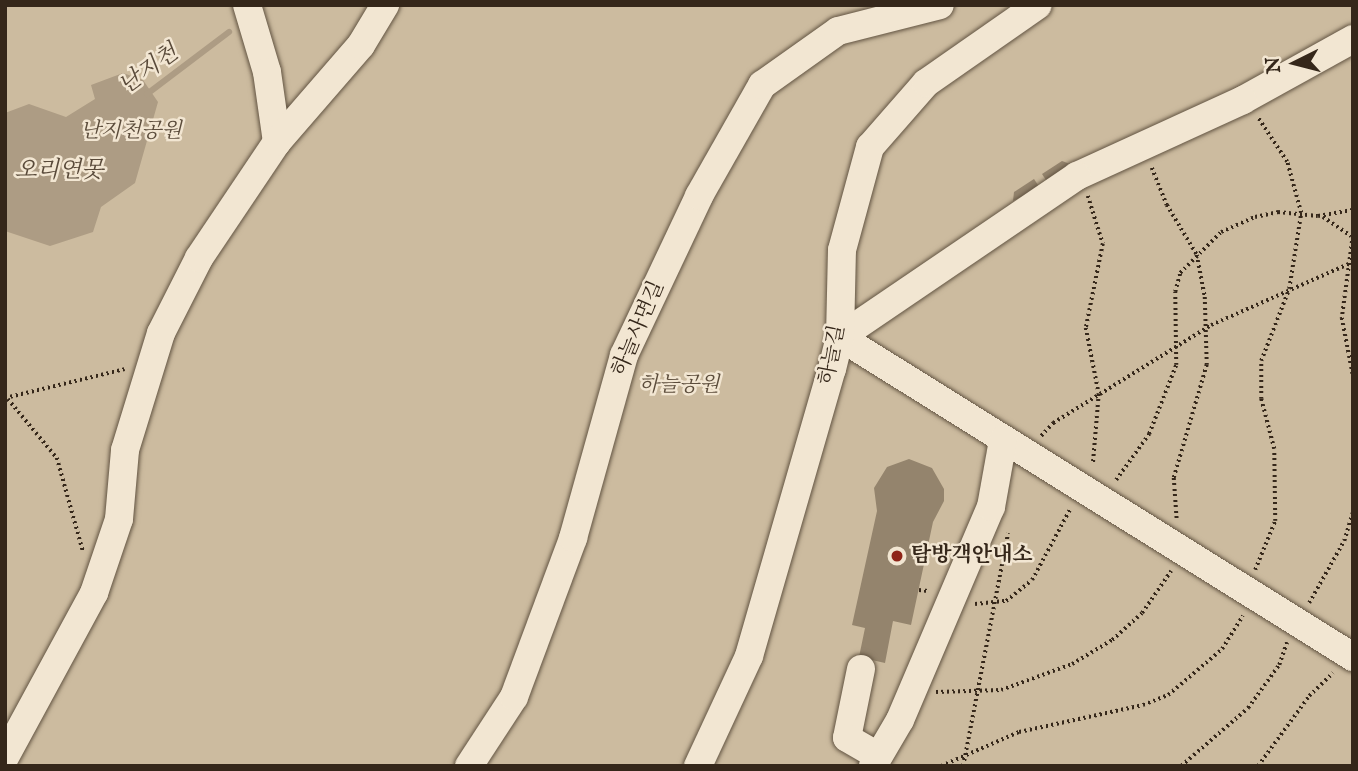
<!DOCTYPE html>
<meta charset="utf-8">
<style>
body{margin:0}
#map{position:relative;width:1358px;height:771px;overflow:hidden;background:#ebd9ba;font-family:"IM FELL English","Noto Serif KR",serif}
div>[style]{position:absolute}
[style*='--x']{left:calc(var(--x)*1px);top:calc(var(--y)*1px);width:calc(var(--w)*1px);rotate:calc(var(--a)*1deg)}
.green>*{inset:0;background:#ccbb9f;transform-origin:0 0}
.water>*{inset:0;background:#ad9c84}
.stream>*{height:6px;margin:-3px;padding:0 3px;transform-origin:3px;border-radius:3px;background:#ad9c84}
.building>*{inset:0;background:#94846d}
.path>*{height:3.5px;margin-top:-1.75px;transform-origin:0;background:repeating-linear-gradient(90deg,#35271a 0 2px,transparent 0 5.5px)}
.roads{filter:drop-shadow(0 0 2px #625442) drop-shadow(0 0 2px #625442)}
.minor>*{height:28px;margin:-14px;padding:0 14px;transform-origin:14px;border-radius:14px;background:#f2e6d2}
.dots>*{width:19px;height:19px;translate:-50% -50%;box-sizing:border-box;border:4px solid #f2e6d2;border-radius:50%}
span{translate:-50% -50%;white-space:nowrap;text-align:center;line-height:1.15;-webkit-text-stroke:5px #f2e6d2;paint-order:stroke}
.park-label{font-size:21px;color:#5b4c3b;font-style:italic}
.street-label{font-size:21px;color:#35271a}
.poi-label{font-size:21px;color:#35271a;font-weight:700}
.left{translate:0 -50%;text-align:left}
.water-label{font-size:23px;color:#594a3a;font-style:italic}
.frame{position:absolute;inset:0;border:7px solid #35271a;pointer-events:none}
.north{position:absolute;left:1260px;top:28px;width:70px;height:70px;-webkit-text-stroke:5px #f2e6d2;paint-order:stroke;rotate:264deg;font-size:19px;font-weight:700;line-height:28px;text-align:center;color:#35271a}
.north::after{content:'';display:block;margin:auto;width:24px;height:32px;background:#35271a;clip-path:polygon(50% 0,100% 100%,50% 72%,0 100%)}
</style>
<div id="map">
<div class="green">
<i style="left:5px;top:5px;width:1348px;height:761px"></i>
</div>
<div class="water">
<i style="clip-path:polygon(123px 73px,143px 80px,158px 102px,135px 183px,101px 207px,93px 232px,50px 246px,5px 231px,5px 113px,29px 104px,66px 117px,95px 99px,91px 85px)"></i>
</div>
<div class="stream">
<i style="--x:147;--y:94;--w:103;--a:-37.1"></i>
</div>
<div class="building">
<i style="clip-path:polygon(1062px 161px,1070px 164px,1048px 183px,1042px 174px)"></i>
<i style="clip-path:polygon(1034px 179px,1040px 188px,1013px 201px,1014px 192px)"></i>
<i style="clip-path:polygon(909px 459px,932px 468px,944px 489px,944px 501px,933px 522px,911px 625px,893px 621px,885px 663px,859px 657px,865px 628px,852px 625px,877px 511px,874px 488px,887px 467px)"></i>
</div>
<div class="path">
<i style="--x:1152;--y:168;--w:40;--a:68"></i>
<i style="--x:1167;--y:205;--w:58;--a:59"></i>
<i style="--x:1197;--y:255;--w:43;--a:79.2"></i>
<i style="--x:1205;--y:297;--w:68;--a:88.3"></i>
<i style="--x:1207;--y:365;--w:118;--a:106.3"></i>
<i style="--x:1174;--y:478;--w:43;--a:86"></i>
<i style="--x:1088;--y:196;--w:50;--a:72.6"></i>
<i style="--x:1103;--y:244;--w:86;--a:101.4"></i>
<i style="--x:1086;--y:328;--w:67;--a:78.9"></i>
<i style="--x:1099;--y:394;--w:71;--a:94.8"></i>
<i style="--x:1323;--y:217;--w:34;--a:34"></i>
<i style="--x:1353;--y:236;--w:83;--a:97.6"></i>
<i style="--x:1342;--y:318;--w:58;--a:79.1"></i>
<i style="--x:5;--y:398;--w:123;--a:-13.6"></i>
<i style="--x:8;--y:399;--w:77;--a:50.3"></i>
<i style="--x:57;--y:458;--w:97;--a:74.4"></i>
<i style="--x:1041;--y:436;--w:18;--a:-47"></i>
<i style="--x:1053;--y:423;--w:186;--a:-31.8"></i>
<i style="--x:1211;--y:325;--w:155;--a:-23.9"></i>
<i style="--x:1116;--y:480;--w:57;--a:-54.3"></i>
<i style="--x:1149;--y:434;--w:74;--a:-68.6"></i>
<i style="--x:1176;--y:365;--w:73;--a:-90.8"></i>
<i style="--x:1175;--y:292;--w:20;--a:-75"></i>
<i style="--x:1180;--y:273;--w:58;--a:-45"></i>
<i style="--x:1221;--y:232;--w:37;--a:-24"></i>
<i style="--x:1255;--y:217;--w:24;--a:-12"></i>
<i style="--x:1278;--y:212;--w:40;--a:5.7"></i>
<i style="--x:1318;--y:216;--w:36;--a:-10"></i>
<i style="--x:1255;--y:570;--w:53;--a:-67.8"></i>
<i style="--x:1275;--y:521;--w:72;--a:-90.8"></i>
<i style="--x:1274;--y:449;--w:52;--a:-104.6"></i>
<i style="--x:1261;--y:399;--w:38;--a:-90"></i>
<i style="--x:1261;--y:361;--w:77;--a:-68.7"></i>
<i style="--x:1289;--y:289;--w:77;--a:-81"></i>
<i style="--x:1301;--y:213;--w:53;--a:-105.4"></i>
<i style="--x:1287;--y:162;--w:53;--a:-123.4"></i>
<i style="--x:919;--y:590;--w:9;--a:6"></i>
<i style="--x:1309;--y:603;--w:71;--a:-60.6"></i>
<i style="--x:1344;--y:541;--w:30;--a:-73"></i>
<i style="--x:975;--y:604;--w:31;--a:-6"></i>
<i style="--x:1006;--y:601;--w:33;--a:-39"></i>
<i style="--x:1032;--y:580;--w:81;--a:-61.8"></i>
<i style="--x:936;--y:692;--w:65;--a:-1.8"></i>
<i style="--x:1001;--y:690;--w:76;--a:-20.1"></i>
<i style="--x:1072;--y:664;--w:47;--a:-31"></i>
<i style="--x:1112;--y:640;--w:40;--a:-42"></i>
<i style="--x:1142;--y:613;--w:51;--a:-55.4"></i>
<i style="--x:941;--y:766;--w:85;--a:-23.6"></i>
<i style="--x:1019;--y:732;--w:127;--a:-12.3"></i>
<i style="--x:1143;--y:705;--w:27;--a:-22"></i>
<i style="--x:1168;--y:695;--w:71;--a:-40.4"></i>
<i style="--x:1222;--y:649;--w:39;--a:-58"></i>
<i style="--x:963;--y:766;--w:237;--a:-79.1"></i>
<i style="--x:1181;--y:766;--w:89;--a:-40.9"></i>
<i style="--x:1248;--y:708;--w:53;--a:-54.2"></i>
<i style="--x:1279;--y:665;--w:24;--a:-71"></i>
<i style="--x:1258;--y:766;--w:87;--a:-53.9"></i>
<i style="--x:1309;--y:696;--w:33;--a:-44"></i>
</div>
<div class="roads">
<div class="minor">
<i style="--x:247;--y:5;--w:70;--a:73.4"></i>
<i style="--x:267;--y:72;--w:71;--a:81.9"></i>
<i style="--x:1353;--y:39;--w:126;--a:151"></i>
<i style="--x:1243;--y:100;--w:183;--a:155.4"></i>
<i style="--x:1077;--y:176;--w:287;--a:145.8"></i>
<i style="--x:840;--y:337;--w:605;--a:31.96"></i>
<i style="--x:861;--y:669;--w:70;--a:101.5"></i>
<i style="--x:847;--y:738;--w:36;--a:30"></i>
<i style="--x:5;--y:757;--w:187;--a:-61.5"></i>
<i style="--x:94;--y:593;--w:78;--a:-71.3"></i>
<i style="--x:119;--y:519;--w:69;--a:-85"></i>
<i style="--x:125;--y:450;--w:122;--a:-72.9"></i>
<i style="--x:161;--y:333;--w:84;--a:-63.1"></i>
<i style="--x:199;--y:258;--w:140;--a:-56.1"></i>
<i style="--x:277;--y:142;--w:128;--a:-49.1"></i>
<i style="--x:361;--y:45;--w:47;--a:-59"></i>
<i style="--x:469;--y:766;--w:82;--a:-56.9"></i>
<i style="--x:514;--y:697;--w:170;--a:-69.6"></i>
<i style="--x:573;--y:538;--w:190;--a:-74.4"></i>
<i style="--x:624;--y:355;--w:176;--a:-64.7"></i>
<i style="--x:699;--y:196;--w:128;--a:-60.4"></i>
<i style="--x:762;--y:85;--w:93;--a:-35.4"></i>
<i style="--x:838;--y:31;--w:105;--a:-14.3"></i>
<i style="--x:698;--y:766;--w:121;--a:-65.1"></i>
<i style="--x:749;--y:656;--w:299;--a:-73.9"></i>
<i style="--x:832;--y:369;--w:33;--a:-76"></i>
<i style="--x:840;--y:337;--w:87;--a:-88.7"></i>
<i style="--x:842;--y:250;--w:107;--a:-74.8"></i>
<i style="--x:870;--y:147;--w:85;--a:-48.8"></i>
<i style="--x:926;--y:83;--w:136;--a:-34.9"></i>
<i style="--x:873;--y:766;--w:53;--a:-59.6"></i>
<i style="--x:900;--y:720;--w:232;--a:-66.9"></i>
<i style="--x:991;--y:507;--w:68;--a:-79.8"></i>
</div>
</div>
<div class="dots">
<i style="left:897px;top:556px;background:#8f2418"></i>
</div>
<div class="park-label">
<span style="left:131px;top:132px">난지천공원</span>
<span style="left:679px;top:386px">하늘공원</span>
</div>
<div class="street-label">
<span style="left:639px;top:329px;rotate:-67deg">하늘사면길</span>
<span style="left:833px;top:355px;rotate:-79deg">하늘길</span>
</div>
<div class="poi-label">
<span class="left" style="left:911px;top:556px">탐방객안내소</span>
</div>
<div class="water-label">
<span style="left:149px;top:70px;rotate:-36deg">난지천</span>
<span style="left:59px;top:171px">오리연못</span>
</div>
<div class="frame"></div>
<div class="north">N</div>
</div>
